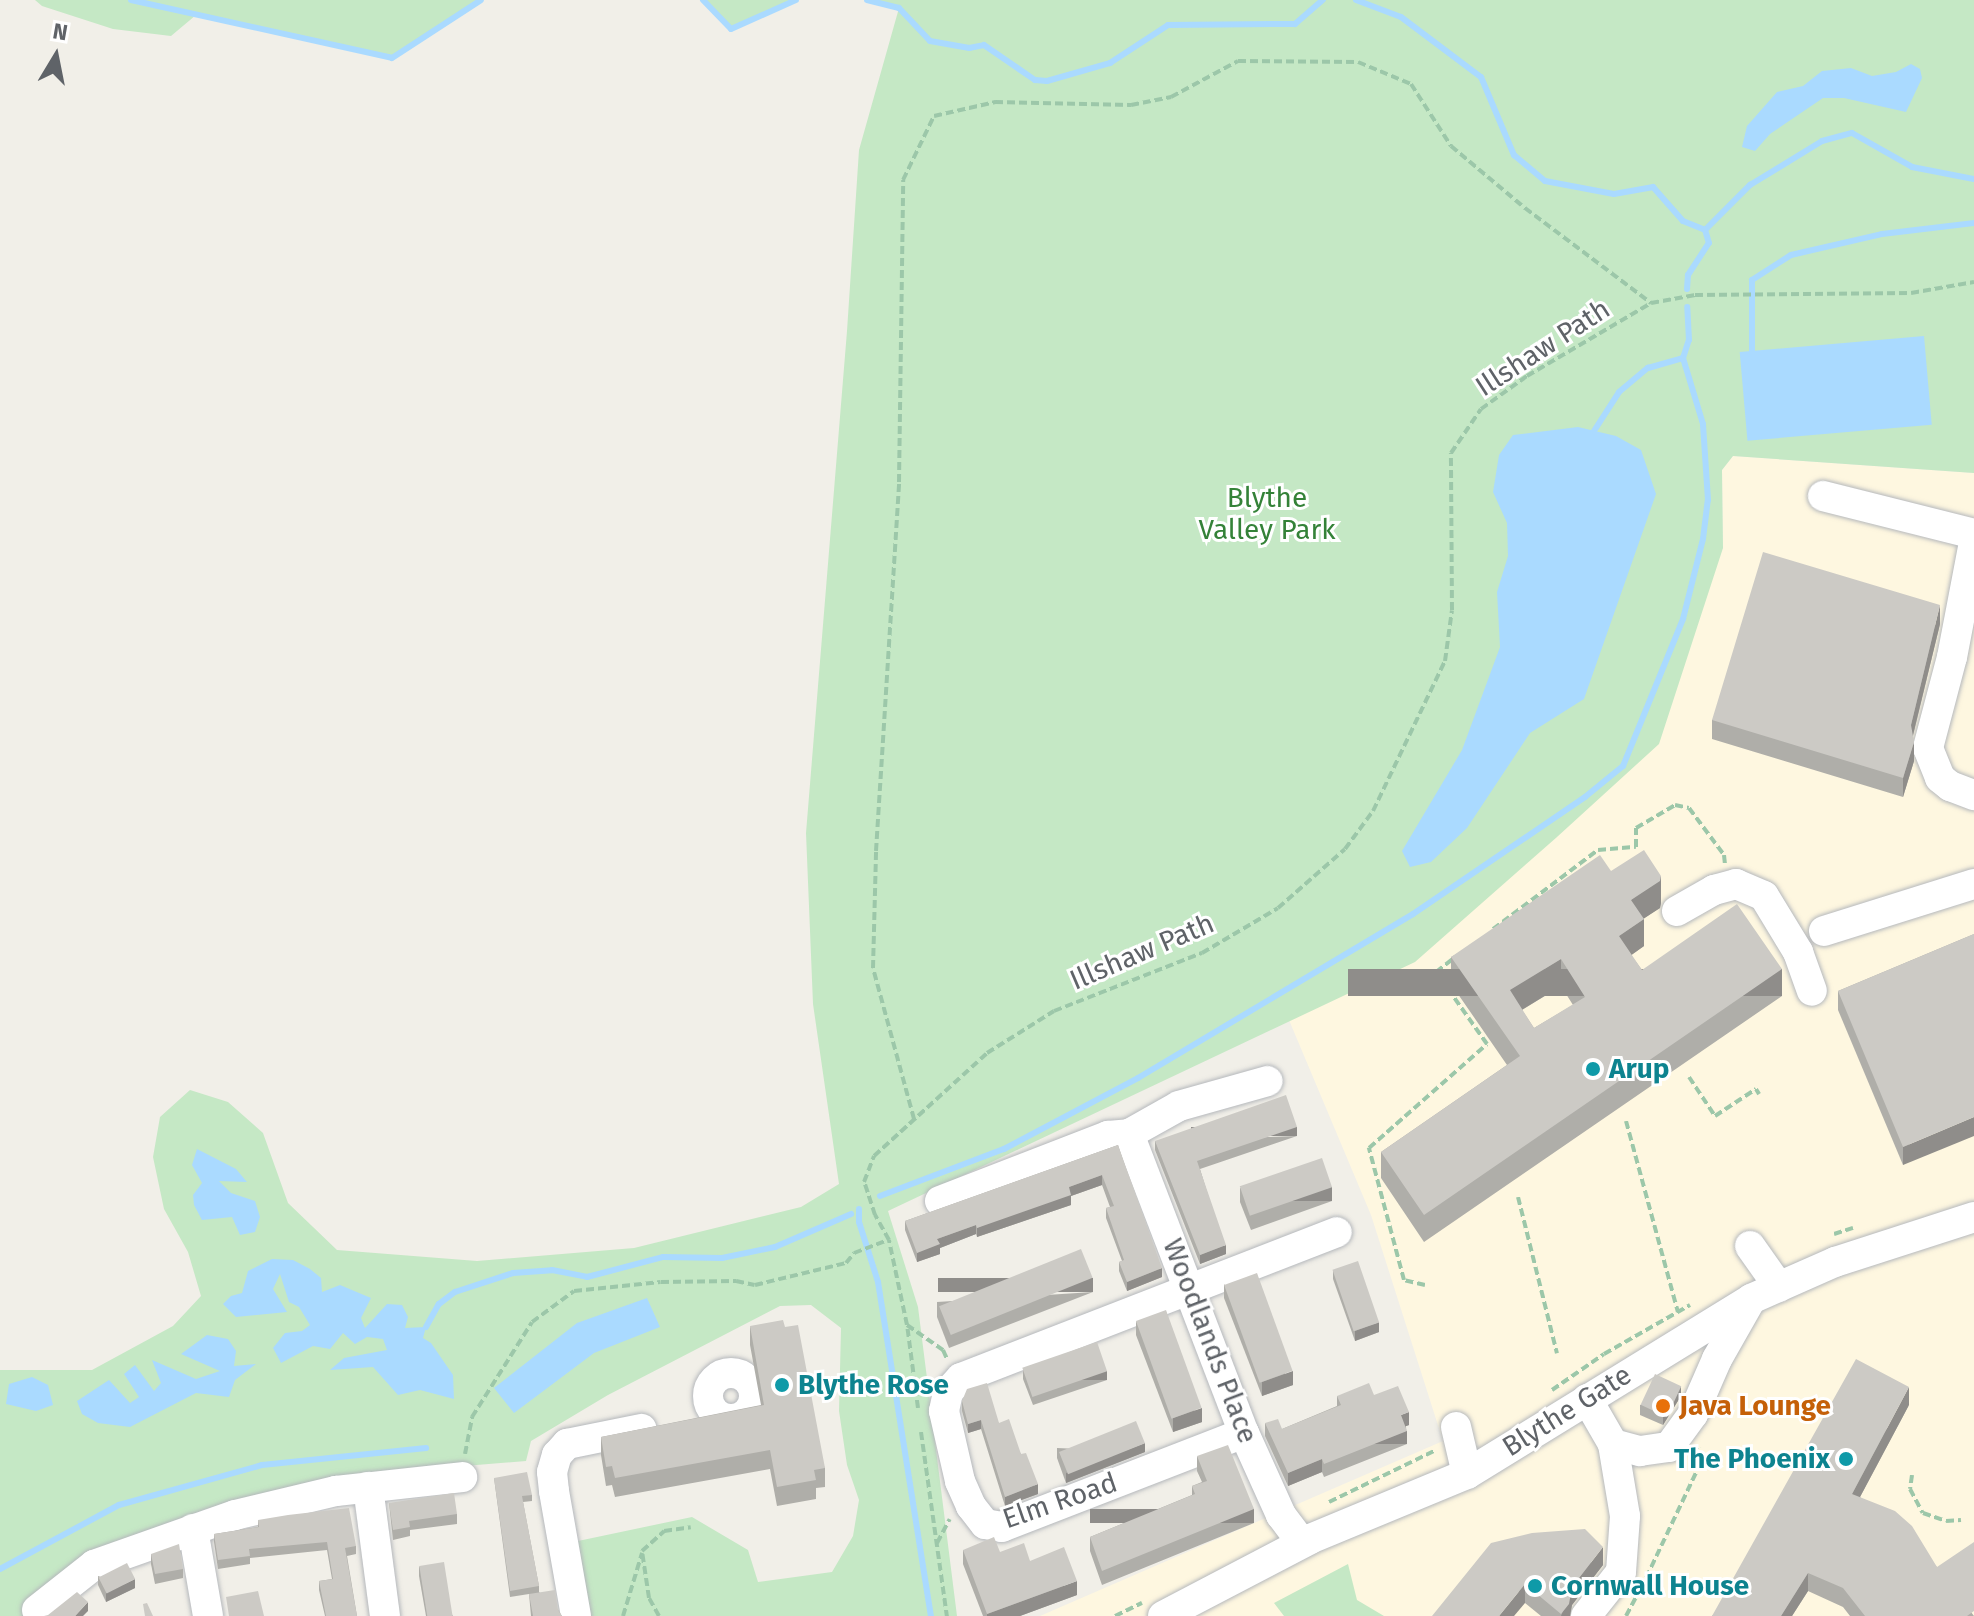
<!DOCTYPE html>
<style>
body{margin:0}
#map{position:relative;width:1974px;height:1616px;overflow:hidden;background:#f1efe8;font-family:"Fira Sans",sans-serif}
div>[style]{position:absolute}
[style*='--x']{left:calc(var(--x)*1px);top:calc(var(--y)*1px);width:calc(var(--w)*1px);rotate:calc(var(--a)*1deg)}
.commercial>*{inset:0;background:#fef7e0}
.green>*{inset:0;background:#c5e8c5}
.water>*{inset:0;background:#aadaff;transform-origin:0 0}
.stream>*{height:6px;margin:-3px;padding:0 3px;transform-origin:3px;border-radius:3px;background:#aadaff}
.path>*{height:4px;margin-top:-2px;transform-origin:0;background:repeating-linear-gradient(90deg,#9cc7a9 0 8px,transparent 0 12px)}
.roads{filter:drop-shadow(0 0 2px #b5b8bc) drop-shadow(0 0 2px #b5b8bc)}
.minor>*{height:30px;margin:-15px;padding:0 15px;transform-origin:15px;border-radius:15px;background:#fff}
.minor>.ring{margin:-15px;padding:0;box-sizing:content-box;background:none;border:30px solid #fff;border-radius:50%}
.wall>*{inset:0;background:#afaea9}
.shaded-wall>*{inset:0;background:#8f8d8a;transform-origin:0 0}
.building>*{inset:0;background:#cccac5;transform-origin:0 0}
.dots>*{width:22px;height:22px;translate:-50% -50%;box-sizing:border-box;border:4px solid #fff;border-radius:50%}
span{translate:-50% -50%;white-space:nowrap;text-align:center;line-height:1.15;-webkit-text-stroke:6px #fff;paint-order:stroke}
.street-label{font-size:28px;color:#5f6368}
.park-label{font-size:28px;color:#348238}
.culture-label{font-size:28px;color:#0d838f;font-weight:700}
.left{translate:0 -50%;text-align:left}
.right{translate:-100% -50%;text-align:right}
.food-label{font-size:28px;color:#c56008;font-weight:700}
.north{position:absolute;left:16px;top:16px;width:80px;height:80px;-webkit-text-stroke:6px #fff;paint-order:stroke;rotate:10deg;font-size:22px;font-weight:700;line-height:32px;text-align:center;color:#5f6368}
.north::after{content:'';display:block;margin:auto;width:28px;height:36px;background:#5f6368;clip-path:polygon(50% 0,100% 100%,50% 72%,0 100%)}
</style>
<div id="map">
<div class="commercial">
<i style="clip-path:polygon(1733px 456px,1974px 473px,1974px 1616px,1040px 1616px,1443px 1441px,1371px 1215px,1289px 1020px,1414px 962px,1723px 548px,1722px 470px)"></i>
</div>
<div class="green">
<i style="clip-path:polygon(35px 0,481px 0,392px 58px,196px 15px,171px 36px,113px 29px,42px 6px)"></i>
<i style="clip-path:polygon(703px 0,796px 0,731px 29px)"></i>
<i style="clip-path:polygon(867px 0,1974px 0,1974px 473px,1733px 456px,1722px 470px,1723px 548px,1659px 744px,1557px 837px,1415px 962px,888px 1211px,918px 1307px,957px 1616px,591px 1616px,578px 1541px,692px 1517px,748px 1550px,758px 1582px,832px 1572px,853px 1536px,859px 1500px,847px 1465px,839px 1411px,841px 1328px,811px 1305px,780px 1306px,608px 1395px,531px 1441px,526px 1461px,342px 1476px,206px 1509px,84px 1558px,25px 1616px,0 1616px,0 1370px,92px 1370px,173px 1326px,201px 1296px,188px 1252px,164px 1209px,153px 1157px,160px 1117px,190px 1090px,228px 1102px,263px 1133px,288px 1203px,337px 1250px,477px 1261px,634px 1248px,801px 1207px,839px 1184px,813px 1004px,806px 833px,847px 331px,859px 150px,899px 8px)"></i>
<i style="clip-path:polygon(1348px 1564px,1357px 1600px,1384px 1616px,1284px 1616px,1274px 1603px)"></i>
</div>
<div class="water">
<i style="clip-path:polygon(1911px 64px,1920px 69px,1922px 78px,1906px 112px,1844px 98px,1823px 98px,1770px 134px,1755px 151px,1742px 147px,1747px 126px,1777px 92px,1803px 86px,1822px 71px,1851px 68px,1872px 76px,1896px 72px)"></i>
<i style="left:1924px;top:336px;width:89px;height:185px;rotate:85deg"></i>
<i style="clip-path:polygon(1578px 427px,1616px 436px,1641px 450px,1656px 494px,1584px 699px,1530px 733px,1467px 828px,1431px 862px,1410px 867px,1402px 851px,1462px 750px,1500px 647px,1497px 592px,1508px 556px,1507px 523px,1493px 492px,1499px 455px,1513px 435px)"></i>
<i style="clip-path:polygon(197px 1149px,236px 1169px,247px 1182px,219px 1181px,231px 1193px,255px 1201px,260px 1217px,255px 1232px,240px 1235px,232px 1217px,202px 1220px,194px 1205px,193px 1195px,202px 1183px,192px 1165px)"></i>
<i style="clip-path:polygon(272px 1259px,293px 1260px,310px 1269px,321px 1278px,322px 1292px,340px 1285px,371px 1298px,361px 1318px,365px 1328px,387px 1304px,402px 1305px,408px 1317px,405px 1328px,426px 1327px,423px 1338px,431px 1343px,453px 1375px,454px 1399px,420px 1390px,398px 1395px,373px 1367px,330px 1370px,344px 1358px,387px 1350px,383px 1339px,367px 1337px,355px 1344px,343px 1333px,330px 1349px,313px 1346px,281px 1363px,273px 1348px,285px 1333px,302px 1331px,310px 1325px,299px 1307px,289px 1302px,280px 1274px,273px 1289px,287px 1312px,236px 1317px,223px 1304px,231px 1296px,242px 1293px,248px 1271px)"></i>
<i style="clip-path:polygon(647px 1298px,660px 1327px,594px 1353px,514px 1413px,494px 1388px,577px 1323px)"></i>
<i style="clip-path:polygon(207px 1335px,228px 1339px,236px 1351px,234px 1366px,256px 1364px,235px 1380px,229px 1397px,196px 1393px,130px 1427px,98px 1423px,82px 1414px,77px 1401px,109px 1380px,130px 1403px,139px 1397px,124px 1374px,135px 1365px,154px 1391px,161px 1383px,152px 1360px,196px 1379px,220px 1371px,181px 1354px)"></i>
<i style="clip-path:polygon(32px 1377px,48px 1385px,53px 1405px,36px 1411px,6px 1404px,9px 1384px)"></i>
</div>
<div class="stream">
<i style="--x:131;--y:0;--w:267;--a:12.5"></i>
<i style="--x:392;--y:58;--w:106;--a:-33.1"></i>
<i style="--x:703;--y:0;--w:40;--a:46"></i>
<i style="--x:731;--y:29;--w:71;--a:-24"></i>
<i style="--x:867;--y:0;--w:33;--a:14"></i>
<i style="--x:899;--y:8;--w:45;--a:46.8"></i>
<i style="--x:930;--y:41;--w:40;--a:10"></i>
<i style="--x:969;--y:48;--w:15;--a:-11"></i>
<i style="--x:984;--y:45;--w:62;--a:34.5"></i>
<i style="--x:1035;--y:80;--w:12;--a:5"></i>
<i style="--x:1047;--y:81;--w:66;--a:-15.9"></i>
<i style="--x:1110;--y:63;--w:69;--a:-33.2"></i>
<i style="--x:1168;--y:25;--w:127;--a:-0.5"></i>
<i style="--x:1295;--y:24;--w:37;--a:-41"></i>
<i style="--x:1356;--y:0;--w:48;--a:20.7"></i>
<i style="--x:1401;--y:17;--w:100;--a:36.9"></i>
<i style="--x:1481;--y:77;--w:85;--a:67.1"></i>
<i style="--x:1514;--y:155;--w:40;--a:40"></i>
<i style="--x:1545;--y:181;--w:70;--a:10.7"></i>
<i style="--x:1614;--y:194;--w:40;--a:-10"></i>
<i style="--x:1653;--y:187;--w:45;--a:48.6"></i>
<i style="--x:1683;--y:221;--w:24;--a:22"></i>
<i style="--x:1705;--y:230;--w:64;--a:-45"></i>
<i style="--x:1750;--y:185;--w:84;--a:-31.4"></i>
<i style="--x:1822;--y:141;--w:31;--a:-15"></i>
<i style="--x:1852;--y:133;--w:69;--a:29.5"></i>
<i style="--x:1912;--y:167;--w:63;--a:11"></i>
<i style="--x:1687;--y:289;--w:14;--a:-86"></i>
<i style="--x:1688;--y:275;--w:38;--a:-57"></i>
<i style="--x:1709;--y:243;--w:14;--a:-107"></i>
<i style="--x:1752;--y:357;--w:77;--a:-90"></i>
<i style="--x:1752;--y:280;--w:46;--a:-32.7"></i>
<i style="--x:1791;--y:255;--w:93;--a:-13"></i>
<i style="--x:1882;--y:234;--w:93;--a:-6.8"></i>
<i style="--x:1594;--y:431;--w:46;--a:-57.3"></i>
<i style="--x:1619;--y:392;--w:38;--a:-40"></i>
<i style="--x:1648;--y:368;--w:36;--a:-16"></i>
<i style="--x:1683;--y:358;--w:19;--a:-72"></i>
<i style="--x:1689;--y:340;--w:33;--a:-93"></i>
<i style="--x:880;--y:1196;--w:133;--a:-20.8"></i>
<i style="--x:1004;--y:1149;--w:152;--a:-27.9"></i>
<i style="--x:1138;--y:1078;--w:320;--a:-30.8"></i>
<i style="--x:1413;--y:914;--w:208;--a:-34.2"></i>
<i style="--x:1585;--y:797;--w:49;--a:-39.2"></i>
<i style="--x:1623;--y:766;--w:159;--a:-67.8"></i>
<i style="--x:1683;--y:619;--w:82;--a:-76"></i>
<i style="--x:1703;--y:539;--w:39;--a:-83"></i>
<i style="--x:1708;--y:500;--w:76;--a:-93.8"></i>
<i style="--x:1703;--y:424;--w:69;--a:-106.9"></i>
<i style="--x:859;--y:1209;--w:13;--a:90"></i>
<i style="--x:859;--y:1222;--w:63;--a:72.4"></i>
<i style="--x:878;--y:1282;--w:338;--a:81"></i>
<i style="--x:426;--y:1327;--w:26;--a:-61"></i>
<i style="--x:439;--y:1304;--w:20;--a:-37"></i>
<i style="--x:455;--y:1292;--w:61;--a:-18.1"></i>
<i style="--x:513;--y:1273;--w:39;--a:-4"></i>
<i style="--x:552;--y:1270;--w:36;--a:11"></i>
<i style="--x:587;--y:1277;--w:79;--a:-14.7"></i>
<i style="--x:663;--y:1257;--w:59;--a:1"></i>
<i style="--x:722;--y:1258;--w:54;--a:-11.7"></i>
<i style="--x:775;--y:1247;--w:83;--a:-23.5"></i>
<i style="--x:0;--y:1569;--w:135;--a:-28.3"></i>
<i style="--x:119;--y:1505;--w:148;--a:-15.6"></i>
<i style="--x:262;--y:1465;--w:165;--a:-5.9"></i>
</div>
<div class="path">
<i style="--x:1493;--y:929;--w:131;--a:-37"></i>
<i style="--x:1598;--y:850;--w:38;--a:-5"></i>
<i style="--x:1636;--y:847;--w:19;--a:-90"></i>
<i style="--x:1636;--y:828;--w:45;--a:-30.5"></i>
<i style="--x:1675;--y:805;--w:14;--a:12"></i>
<i style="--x:1689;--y:808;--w:59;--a:53.3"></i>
<i style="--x:1724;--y:855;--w:9;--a:84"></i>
<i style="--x:1689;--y:1077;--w:47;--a:56.3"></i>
<i style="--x:1715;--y:1116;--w:49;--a:-33.4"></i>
<i style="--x:1756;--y:1089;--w:6;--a:59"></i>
<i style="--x:914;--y:1119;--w:156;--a:-105.2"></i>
<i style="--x:873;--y:968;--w:117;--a:-88.5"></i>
<i style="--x:876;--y:851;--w:370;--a:-86.4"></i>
<i style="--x:899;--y:482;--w:302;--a:-89.2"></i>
<i style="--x:903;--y:180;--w:71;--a:-64.2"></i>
<i style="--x:934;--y:116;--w:63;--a:-12.9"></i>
<i style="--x:995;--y:102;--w:136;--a:1.3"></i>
<i style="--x:1131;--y:105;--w:41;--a:-11.3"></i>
<i style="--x:1171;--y:97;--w:76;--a:-28.2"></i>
<i style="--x:1238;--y:61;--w:120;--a:0.5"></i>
<i style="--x:1358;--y:62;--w:57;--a:22.5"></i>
<i style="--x:1411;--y:84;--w:74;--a:57.2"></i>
<i style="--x:1451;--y:146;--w:97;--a:40"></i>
<i style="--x:1525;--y:208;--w:158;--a:37"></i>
<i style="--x:1626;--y:1121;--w:198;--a:74.8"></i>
<i style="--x:1518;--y:1197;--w:161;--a:76"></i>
<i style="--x:1834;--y:1234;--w:20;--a:-18"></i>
<i style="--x:1425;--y:1285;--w:22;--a:-167"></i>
<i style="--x:1404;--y:1280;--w:137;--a:-104.9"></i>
<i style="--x:1369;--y:1148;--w:157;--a:-41.4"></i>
<i style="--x:1487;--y:1044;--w:88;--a:-125.3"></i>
<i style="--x:1436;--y:972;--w:23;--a:-38"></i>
<i style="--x:907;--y:1325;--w:44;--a:34.8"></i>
<i style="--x:943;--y:1350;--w:10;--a:66"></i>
<i style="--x:1552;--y:1390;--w:63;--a:-34.7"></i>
<i style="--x:1604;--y:1354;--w:99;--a:-29.7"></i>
<i style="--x:918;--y:1408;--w:84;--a:-97.5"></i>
<i style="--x:907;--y:1325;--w:87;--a:-102"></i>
<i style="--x:889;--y:1240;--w:29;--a:-119"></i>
<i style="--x:875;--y:1215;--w:35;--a:-108"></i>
<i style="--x:864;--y:1182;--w:28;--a:-69"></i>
<i style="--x:874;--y:1156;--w:153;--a:-42.3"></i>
<i style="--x:987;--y:1053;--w:79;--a:-32.1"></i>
<i style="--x:1054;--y:1011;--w:159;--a:-21.4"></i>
<i style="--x:1202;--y:953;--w:88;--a:-30.6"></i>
<i style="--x:1278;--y:908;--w:89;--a:-41.4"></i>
<i style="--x:1345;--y:849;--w:47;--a:-53.6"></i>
<i style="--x:1373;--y:811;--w:166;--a:-64.4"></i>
<i style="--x:1445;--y:661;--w:51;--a:-82.2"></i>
<i style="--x:1452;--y:610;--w:157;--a:-90.4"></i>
<i style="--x:1451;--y:453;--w:53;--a:-55.7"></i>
<i style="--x:1481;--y:409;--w:57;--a:-35.7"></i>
<i style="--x:1527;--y:376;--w:144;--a:-30.5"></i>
<i style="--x:1651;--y:303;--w:45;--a:-10.3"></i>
<i style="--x:1695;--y:295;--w:216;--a:-0.5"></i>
<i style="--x:1911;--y:293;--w:64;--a:-9.9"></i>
<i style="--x:921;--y:1432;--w:186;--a:82"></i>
<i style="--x:465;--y:1454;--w:38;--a:-79"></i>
<i style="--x:472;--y:1417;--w:112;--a:-57.7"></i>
<i style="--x:532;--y:1322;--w:52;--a:-36.4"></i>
<i style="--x:574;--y:1291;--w:87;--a:-5.9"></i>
<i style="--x:661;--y:1282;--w:75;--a:-0.8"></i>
<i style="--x:736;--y:1281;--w:19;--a:12"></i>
<i style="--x:755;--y:1285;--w:94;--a:-13.6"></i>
<i style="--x:846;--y:1263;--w:13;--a:-51"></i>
<i style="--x:854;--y:1253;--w:36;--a:-21"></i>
<i style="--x:1912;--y:1475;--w:14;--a:98"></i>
<i style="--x:1910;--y:1489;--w:27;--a:62"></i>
<i style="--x:1923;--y:1513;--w:24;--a:19"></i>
<i style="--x:1946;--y:1521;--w:15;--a:-4"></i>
<i style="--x:1329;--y:1502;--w:119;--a:-25.9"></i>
<i style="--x:937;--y:1543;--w:27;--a:-62"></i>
<i style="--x:1646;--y:1578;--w:131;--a:-64.6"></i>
<i style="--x:1702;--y:1460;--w:12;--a:-104"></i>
<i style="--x:623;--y:1616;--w:66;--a:-73.2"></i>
<i style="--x:659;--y:1616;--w:21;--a:-119"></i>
<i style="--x:649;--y:1598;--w:48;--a:-98.5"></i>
<i style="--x:642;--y:1551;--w:30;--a:-42"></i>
<i style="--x:664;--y:1531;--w:27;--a:-8"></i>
<i style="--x:1115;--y:1616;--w:30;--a:-26"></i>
<i style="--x:1626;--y:1616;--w:26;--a:-62"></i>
</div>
<div class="roads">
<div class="minor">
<i style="--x:1823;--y:496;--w:156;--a:14.1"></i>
<i style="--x:1974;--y:542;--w:117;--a:100.8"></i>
<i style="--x:1952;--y:657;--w:94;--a:104.8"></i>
<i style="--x:1928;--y:748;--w:32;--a:68"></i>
<i style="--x:1940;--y:778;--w:13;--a:39"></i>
<i style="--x:1950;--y:786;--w:26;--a:21"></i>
<i style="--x:1677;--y:911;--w:43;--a:-29.6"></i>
<i style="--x:1714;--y:890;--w:23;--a:-15"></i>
<i style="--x:1736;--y:884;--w:30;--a:23"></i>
<i style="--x:1764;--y:896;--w:66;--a:58.7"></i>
<i style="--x:1798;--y:952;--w:41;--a:70.3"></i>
<i style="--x:1824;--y:931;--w:157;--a:-17.4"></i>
<i style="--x:1129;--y:1134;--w:320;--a:69"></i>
<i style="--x:1244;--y:1433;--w:90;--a:65.7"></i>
<i style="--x:1281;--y:1515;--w:35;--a:53"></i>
<i style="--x:940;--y:1201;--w:180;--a:-21.2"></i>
<i style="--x:1108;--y:1136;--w:21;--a:-5"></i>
<i style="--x:1129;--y:1134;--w:57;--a:-29.2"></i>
<i style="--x:1179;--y:1106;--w:92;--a:-15.7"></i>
<i style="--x:1750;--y:1246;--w:50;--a:54.7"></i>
<i class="ring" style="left:708px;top:1373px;width:16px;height:16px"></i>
<i style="--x:1587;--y:1399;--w:52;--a:60"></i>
<i style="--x:1613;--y:1444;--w:28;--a:15"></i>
<i style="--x:1640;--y:1451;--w:29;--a:-8"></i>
<i style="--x:1669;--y:1447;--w:41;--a:-54"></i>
<i style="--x:1693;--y:1414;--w:60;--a:-66.4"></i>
<i style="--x:1717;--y:1359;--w:67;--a:-60.4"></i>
<i style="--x:1456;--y:1427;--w:48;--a:76.8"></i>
<i style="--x:1244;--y:1433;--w:260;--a:158.8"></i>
<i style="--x:1002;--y:1527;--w:17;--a:-170"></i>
<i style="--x:985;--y:1524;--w:23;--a:-128"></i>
<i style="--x:971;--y:1506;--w:27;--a:-114"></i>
<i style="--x:960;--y:1481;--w:72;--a:-102.9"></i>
<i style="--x:944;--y:1411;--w:19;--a:-78"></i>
<i style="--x:948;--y:1392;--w:19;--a:-47"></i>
<i style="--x:961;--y:1378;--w:403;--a:-21.2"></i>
<i style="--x:368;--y:1487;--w:130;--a:82.5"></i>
<i style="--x:193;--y:1529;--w:88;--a:80.2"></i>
<i style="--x:37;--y:1610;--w:73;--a:-38.3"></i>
<i style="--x:94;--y:1565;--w:150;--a:-19.5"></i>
<i style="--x:235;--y:1515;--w:104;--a:-13.4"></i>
<i style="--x:336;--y:1491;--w:127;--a:-6.3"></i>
<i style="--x:576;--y:1616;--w:127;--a:-100"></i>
<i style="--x:554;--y:1491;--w:19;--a:-96"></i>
<i style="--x:552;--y:1472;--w:18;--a:-74"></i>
<i style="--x:557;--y:1455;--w:15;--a:-48"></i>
<i style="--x:567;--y:1444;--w:76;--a:-11.5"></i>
<i style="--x:1163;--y:1616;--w:166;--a:-27.6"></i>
<i style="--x:1310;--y:1539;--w:170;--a:-22.5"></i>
<i style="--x:1467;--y:1474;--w:334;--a:-31.6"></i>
<i style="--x:1751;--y:1299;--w:92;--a:-23.8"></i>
<i style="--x:1835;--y:1262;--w:146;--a:-17.9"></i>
<i style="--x:1586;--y:1616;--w:56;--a:-51.5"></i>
<i style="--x:1621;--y:1572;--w:56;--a:-85.9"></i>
<i style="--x:1625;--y:1516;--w:73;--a:-99.5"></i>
</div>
</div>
<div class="wall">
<i style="clip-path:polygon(1940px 624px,1913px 736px,1914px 761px,1903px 797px,1712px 739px,1712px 720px)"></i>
<i style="clip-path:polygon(evenodd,1611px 871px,1661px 903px,1660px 908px,1644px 918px,1644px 946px,1631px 955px,1642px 970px,1782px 996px,1424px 1242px,1381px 1178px,1381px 1152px,1507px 1065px,1451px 984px,1451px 957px,1611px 871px,1561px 986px,1573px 1005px,1534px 1028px,1522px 1010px,1561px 986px)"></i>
<i style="clip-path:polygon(1974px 934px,1903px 1165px,1838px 1010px,1838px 991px)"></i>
<i style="clip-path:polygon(1297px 1136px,1200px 1169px,1226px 1254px,1200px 1264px,1155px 1150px,1155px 1141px)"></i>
<i style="clip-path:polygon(1118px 1145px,1162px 1277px,1127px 1291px,1119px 1271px,1119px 1262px,1122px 1261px,1106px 1218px,1106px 1208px,1110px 1207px,1102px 1185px,1071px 1196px,1071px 1205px,977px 1237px,976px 1234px,940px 1248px,940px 1254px,917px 1262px,905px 1230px,905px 1221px)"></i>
<i style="clip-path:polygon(1240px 1188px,1332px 1201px,1251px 1230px,1240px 1202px)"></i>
<i style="clip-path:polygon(1333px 1270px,1379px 1332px,1355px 1341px,1333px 1279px)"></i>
<i style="clip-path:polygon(1224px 1284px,1293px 1385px,1262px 1396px,1224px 1298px)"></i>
<i style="clip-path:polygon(1093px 1292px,949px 1348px,937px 1317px,937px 1302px)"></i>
<i style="clip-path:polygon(1136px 1321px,1202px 1422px,1173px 1432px,1136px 1335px)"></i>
<i style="clip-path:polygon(750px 1326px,825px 1468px,825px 1487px,816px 1488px,816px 1499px,777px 1506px,770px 1469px,615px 1497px,612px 1485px,606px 1486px,601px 1455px,601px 1437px,761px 1405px,750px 1345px)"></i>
<i style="clip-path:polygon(1023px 1370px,1107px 1380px,1033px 1405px,1023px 1379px)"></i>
<i style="clip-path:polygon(1374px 1395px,1409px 1425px,1406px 1426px,1407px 1444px,1324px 1477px,1322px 1472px,1288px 1486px,1265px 1436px,1265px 1423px,1282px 1429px,1337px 1406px,1337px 1396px)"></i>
<i style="clip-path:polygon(1681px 1396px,1663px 1425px,1640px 1415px,1640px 1405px)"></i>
<i style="clip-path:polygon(962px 1401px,999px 1423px,1021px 1454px,1038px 1494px,1005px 1506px,981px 1429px,968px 1433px,962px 1411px)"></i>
<i style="clip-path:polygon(1909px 1405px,1860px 1497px,1937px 1567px,1974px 1616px,1850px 1616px,1843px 1607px,1808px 1591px,1792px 1616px,1712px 1616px)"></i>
<i style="clip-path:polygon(1057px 1448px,1145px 1452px,1066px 1483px,1057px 1458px)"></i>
<i style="clip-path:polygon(1197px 1456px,1254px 1523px,1102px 1585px,1090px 1551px,1090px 1537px,1192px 1495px,1192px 1486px,1202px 1482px,1197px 1471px)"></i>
<i style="clip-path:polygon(494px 1478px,532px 1495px,532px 1501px,523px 1502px,539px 1586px,539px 1592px,558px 1610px,562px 1616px,531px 1616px,529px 1594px,510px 1597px)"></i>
<i style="clip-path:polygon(389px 1503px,457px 1514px,457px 1524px,410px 1530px,410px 1536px,393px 1540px)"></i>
<i style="clip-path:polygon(258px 1520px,356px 1546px,356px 1554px,347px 1556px,357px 1616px,325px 1616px,319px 1590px,319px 1581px,332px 1579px,327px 1550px,250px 1558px,250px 1564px,218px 1569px,214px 1542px,214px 1534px,258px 1527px)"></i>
<i style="clip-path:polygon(1491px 1543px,1603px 1565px,1572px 1605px,1570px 1616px,1541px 1616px,1525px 1603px)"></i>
<i style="clip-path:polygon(963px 1550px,1000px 1552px,1030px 1561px,1077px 1595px,1020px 1616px,983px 1616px,963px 1564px)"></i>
<i style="clip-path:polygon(151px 1554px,183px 1569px,183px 1578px,155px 1584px,151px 1564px)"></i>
<i style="clip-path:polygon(419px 1566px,453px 1616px,426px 1616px,419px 1576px)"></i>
<i style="clip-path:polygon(98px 1576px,135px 1588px,106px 1602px,98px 1585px)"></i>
</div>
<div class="shaded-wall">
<i style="clip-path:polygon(1940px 605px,1940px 624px,1911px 743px,1911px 725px)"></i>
<i style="clip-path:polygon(1914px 742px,1914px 761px,1903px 797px,1903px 778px)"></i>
<i style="clip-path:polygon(1661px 876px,1661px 903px,1660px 908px,1631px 927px,1631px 900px)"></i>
<i style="clip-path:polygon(1644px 919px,1644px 946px,1619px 964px,1619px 936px)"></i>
<i style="clip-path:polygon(1561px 959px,1561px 986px,1510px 1017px,1510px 990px)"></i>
<i style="left:1782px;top:969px;width:27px;height:434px;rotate:90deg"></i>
<i style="clip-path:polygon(1974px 1117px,1974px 1136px,1903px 1165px,1903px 1147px)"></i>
<i style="left:1297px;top:1127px;width:9px;height:106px;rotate:90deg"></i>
<i style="clip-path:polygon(1102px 1175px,1102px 1185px,1071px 1196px,1071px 1205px,977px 1237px,977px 1228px,1069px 1187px)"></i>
<i style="left:1332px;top:1187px;width:14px;height:86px;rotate:90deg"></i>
<i style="clip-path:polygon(976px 1225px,976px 1234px,940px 1248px,940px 1254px,917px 1262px,917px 1253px,937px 1239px)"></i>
<i style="clip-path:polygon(1226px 1245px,1226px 1254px,1200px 1264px,1200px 1255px)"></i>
<i style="clip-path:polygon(1162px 1268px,1162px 1277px,1127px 1291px,1127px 1282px)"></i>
<i style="left:1093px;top:1278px;width:14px;height:155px;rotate:90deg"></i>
<i style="clip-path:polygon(1379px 1322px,1379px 1332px,1355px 1341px,1355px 1331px)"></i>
<i style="left:1107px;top:1371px;width:9px;height:78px;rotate:90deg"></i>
<i style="clip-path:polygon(1293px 1371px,1293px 1385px,1262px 1396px,1262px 1382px)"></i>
<i style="clip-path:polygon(1681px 1386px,1681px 1396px,1663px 1425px,1663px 1416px)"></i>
<i style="clip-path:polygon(1909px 1387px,1909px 1405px,1852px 1512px,1852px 1494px)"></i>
<i style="clip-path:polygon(1202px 1408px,1202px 1422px,1173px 1432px,1173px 1418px)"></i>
<i style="clip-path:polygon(1409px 1412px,1409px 1425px,1401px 1428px,1401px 1415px)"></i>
<i style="clip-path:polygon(981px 1420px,981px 1429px,968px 1433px,968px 1424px)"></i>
<i style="left:1407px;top:1431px;width:13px;height:89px;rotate:90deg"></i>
<i style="clip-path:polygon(1145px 1443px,1145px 1452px,1066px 1483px,1066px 1473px)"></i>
<i style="clip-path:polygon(1322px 1459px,1322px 1472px,1288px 1486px,1288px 1473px)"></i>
<i style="clip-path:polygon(1038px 1484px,1038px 1494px,1005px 1506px,1005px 1497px)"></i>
<i style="left:1254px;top:1509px;width:14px;height:164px;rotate:90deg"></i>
<i style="clip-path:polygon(1603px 1547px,1603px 1565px,1572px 1605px,1570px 1616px,1561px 1616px,1572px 1587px)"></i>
<i style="clip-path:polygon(1808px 1573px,1808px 1591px,1792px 1616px,1781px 1616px)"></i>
<i style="clip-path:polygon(135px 1579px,135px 1588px,106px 1602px,106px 1593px)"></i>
<i style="clip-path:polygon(1077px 1581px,1077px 1595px,1020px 1616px,987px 1616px,987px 1614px)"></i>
<i style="clip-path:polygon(1525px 1584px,1525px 1603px,1514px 1616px,1499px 1616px)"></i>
<i style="clip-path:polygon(88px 1602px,88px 1611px,83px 1616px,75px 1616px)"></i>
</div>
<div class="building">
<i style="clip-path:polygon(1763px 552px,1940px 605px,1911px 725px,1914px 742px,1903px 778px,1712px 720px)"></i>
<i style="clip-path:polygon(evenodd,1644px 850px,1661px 876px,1660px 881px,1631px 900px,1644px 919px,1619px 936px,1642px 970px,1737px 904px,1782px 969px,1424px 1215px,1381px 1152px,1520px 1056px,1451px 957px,1600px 855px,1611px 871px,1644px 850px,1561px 959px,1585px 997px,1534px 1028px,1510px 990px,1561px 959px)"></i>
<i style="clip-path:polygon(1974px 934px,1974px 1117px,1903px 1147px,1838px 991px)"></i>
<i style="clip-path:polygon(1286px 1095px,1297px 1127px,1197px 1161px,1226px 1245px,1200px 1255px,1155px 1141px)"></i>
<i style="clip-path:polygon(1118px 1145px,1162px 1268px,1127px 1282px,1119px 1262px,1124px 1260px,1106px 1208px,1114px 1206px,1102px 1175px,1069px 1187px,1071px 1195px,977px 1228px,976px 1225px,937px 1239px,940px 1244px,917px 1253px,905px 1221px)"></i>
<i style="left:1322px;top:1158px;width:31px;height:87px;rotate:71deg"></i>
<i style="left:1081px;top:1249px;width:31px;height:153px;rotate:68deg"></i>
<i style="left:1358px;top:1261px;width:65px;height:27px;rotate:71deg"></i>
<i style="left:1257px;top:1273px;width:104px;height:35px;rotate:70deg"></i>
<i style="left:1166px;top:1310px;width:104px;height:32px;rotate:70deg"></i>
<i style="clip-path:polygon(783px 1320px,785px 1327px,798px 1325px,825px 1468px,814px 1470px,816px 1480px,777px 1487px,770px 1450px,615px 1478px,612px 1466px,606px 1467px,601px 1437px,764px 1405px,750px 1326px)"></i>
<i style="left:1097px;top:1342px;width:31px;height:79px;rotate:71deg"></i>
<i style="clip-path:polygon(1856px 1359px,1909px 1387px,1852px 1494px,1895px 1511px,1912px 1526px,1937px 1567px,1974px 1542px,1974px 1611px,1967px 1616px,1865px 1616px,1843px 1588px,1808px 1573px,1781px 1616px,1712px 1616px)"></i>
<i style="left:1655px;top:1374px;width:29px;height:34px;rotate:25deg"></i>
<i style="clip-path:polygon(987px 1383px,999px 1423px,1009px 1419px,1021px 1454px,1026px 1453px,1038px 1484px,1005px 1497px,981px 1420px,968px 1424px,962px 1401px,967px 1389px)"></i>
<i style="clip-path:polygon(1369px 1383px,1374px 1395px,1398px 1386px,1409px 1412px,1401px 1415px,1407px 1431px,1324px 1464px,1322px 1459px,1288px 1473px,1265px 1423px,1278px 1419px,1282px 1429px,1341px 1405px,1337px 1396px)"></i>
<i style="left:1136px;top:1421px;width:24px;height:83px;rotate:68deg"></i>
<i style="clip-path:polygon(1228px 1445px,1254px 1509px,1102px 1571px,1090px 1537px,1195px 1494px,1192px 1486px,1207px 1481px,1197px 1456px)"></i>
<i style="clip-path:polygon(527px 1472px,532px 1495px,522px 1496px,539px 1586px,510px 1591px,494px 1478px)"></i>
<i style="clip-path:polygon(454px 1493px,457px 1514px,409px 1521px,410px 1527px,393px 1530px,389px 1503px)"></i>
<i style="clip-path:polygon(349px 1508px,356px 1546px,345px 1548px,357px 1616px,326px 1616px,319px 1581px,333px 1579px,327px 1542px,249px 1549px,250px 1556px,218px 1560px,214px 1534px,259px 1527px,258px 1520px,288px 1515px)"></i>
<i style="clip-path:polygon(1585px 1529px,1603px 1547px,1572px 1587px,1569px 1604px,1561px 1614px,1525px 1584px,1499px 1616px,1432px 1616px,1491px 1543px,1532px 1533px)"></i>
<i style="clip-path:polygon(994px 1537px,1000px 1552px,1024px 1543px,1030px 1561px,1064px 1547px,1077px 1581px,987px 1614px,963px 1550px)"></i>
<i style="clip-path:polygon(179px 1544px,183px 1569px,155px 1574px,151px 1554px)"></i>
<i style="left:444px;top:1562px;width:55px;height:25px;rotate:81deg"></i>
<i style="left:127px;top:1563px;width:18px;height:32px;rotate:63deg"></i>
<i style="clip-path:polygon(555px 1590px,558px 1610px,562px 1616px,533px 1616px,529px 1594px)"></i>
<i style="clip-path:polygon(258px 1591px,264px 1616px,229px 1616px,226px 1597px)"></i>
<i style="clip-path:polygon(77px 1592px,88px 1602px,75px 1616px,44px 1616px,48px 1615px)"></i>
<i style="clip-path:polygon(147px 1603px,153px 1616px,145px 1616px,143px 1604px)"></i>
</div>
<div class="dots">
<i style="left:1593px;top:1069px;background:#0f9aa8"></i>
<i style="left:782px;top:1385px;background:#0f9aa8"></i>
<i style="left:1663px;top:1406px;background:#e8710a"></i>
<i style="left:1846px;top:1459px;background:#0f9aa8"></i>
<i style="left:1535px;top:1586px;background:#0f9aa8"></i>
</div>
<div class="street-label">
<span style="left:1543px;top:348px;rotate:-33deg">Illshaw Path</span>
<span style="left:1142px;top:952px;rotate:-23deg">Illshaw Path</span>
<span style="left:1210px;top:1341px;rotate:69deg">Woodlands Place</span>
<span style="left:1567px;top:1411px;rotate:-32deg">Blythe Gate</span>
<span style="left:1060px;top:1501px;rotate:-19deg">Elm Road</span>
</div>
<div class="park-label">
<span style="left:1267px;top:514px">Blythe<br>Valley Park</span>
</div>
<div class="culture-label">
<span class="left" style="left:1609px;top:1069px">Arup</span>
<span class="left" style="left:798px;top:1385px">Blythe Rose</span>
<span class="right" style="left:1830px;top:1459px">The Phoenix</span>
<span class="left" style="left:1551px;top:1586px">Cornwall House</span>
</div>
<div class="food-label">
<span class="left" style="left:1679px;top:1406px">Java Lounge</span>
</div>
<div class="north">N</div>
</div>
